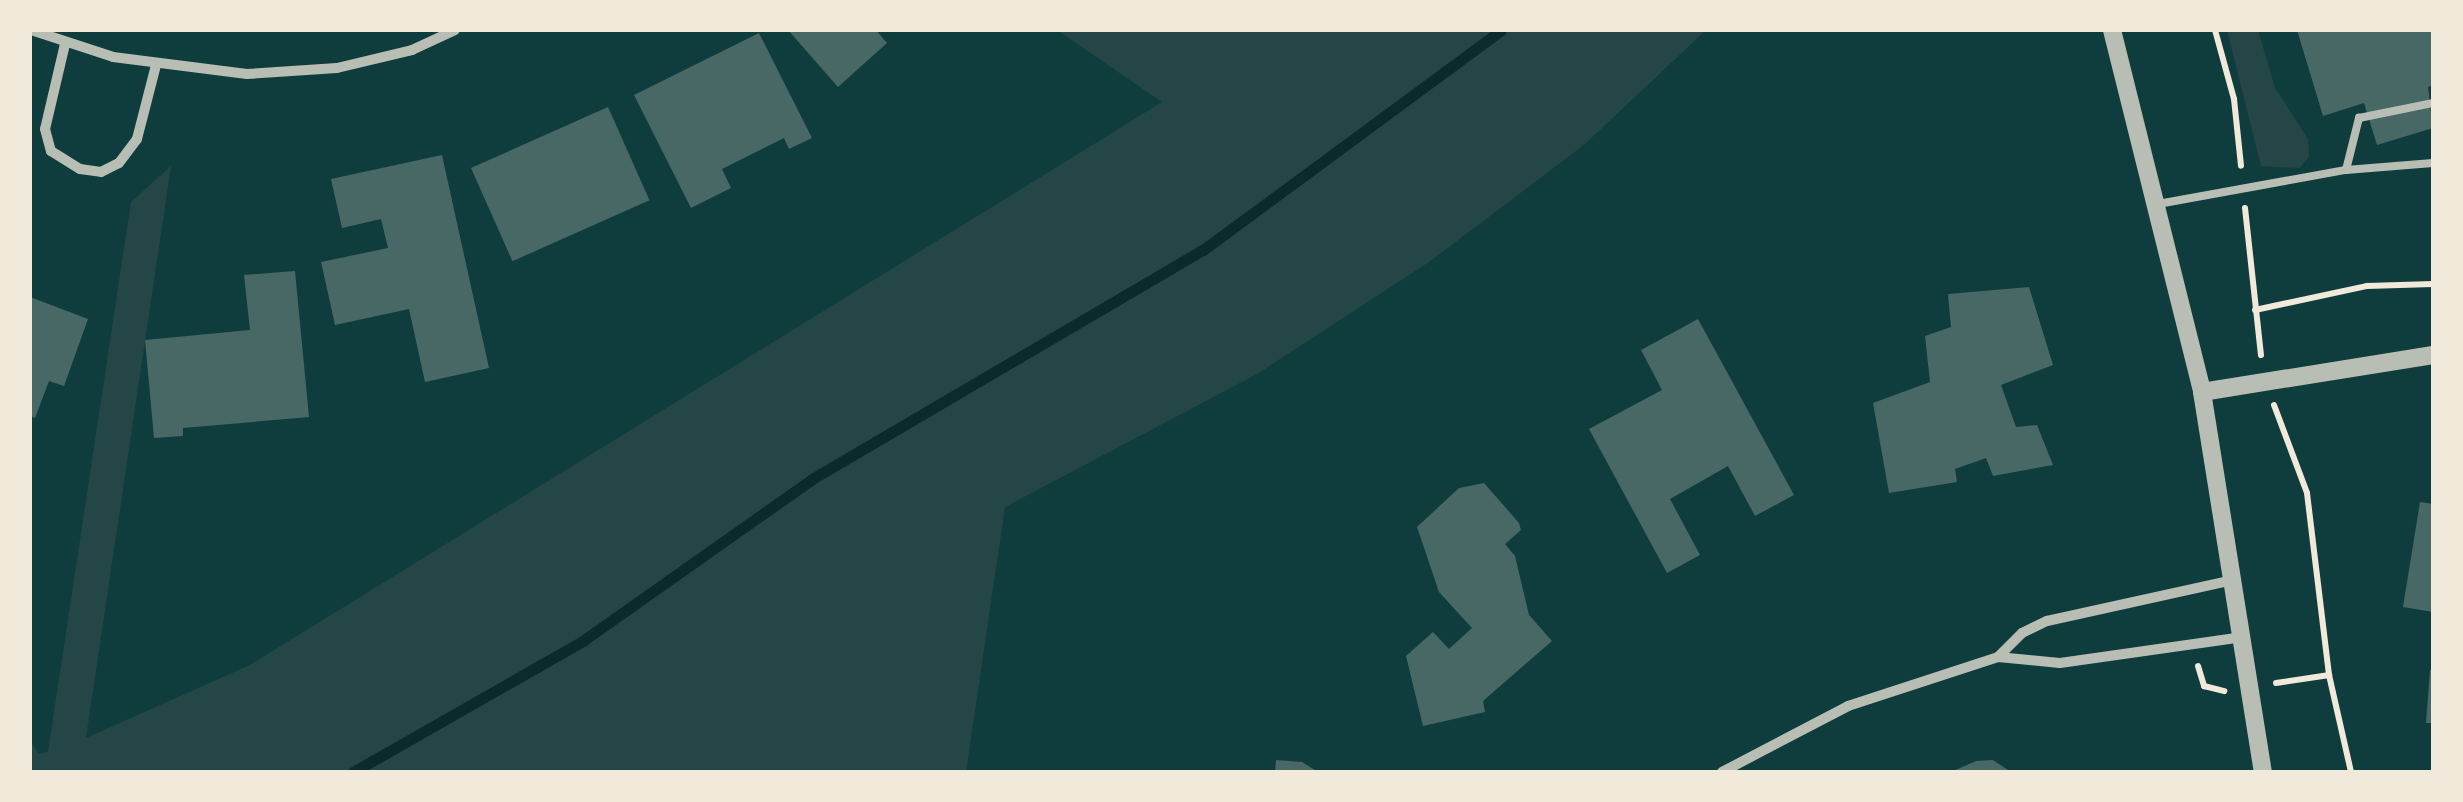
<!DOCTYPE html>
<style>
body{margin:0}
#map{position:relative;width:2463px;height:802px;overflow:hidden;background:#0f3d3e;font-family:"DM Sans",sans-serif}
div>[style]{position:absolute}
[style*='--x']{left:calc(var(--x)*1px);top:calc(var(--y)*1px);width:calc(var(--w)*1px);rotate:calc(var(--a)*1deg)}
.green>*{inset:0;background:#244646}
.stream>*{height:11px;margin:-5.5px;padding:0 5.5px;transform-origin:5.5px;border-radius:5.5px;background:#0a2a2b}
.building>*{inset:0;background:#486865;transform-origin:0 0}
.path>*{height:6px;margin:-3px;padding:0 3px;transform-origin:3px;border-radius:3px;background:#f1e9da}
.service>*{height:8px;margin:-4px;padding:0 4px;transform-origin:4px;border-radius:4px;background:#b8beb3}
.minor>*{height:10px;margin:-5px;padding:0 5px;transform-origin:5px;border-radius:5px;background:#b8beb3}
.tertiary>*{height:18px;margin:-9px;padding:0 9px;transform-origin:9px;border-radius:9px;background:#b8beb3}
span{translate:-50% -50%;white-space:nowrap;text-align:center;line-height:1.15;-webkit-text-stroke:8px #f1e9da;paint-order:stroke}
.frame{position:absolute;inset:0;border:32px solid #f1e9da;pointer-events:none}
</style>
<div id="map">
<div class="green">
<i style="clip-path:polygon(1057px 30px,1706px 30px,1585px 144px,1429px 262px,1257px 374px,1005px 507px,966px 772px,30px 772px,30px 740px,39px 754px,48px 752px,131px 202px,171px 166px,86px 738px,250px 665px,1162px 102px)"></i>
<i style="clip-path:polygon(2227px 30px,2258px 30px,2275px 88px,2308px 139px,2309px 156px,2300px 168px,2261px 166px)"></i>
</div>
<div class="stream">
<i style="--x:353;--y:772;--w:266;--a:-29.7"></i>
<i style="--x:584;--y:640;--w:279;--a:-35.2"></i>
<i style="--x:812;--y:479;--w:453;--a:-30.4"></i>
<i style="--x:1203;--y:250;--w:370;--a:-36.4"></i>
</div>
<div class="building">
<i style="clip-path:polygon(788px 30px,876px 30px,887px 43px,838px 87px)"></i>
<i style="clip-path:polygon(2297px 30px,2433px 30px,2433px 85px,2428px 87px,2433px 128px,2377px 145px,2364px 103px,2323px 116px)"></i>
<i style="clip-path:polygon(759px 33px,812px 138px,789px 149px,784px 138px,722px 169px,731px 188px,691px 208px,634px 95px)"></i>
<i style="left:608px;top:107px;width:102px;height:150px;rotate:66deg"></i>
<i style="clip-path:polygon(442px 155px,489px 368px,425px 382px,409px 309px,335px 325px,321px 262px,388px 248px,381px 219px,342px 228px,331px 179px)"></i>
<i style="clip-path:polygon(295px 271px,309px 417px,183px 428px,183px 436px,154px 438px,145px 340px,250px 330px,244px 275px)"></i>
<i style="clip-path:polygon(2029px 287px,2053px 365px,2001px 385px,2016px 427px,2037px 425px,2053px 465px,1993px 476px,1986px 458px,1955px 469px,1957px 482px,1889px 493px,1873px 403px,1930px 382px,1925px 336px,1951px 327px,1948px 294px)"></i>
<i style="clip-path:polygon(30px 297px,88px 319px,64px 386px,49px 381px,35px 418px,30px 416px)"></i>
<i style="clip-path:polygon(1698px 319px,1794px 495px,1755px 516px,1728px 466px,1670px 499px,1700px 555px,1667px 573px,1589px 429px,1662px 390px,1641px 350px)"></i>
<i style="clip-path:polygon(1484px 483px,1519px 523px,1521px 530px,1505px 544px,1515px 556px,1529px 615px,1552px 641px,1483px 701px,1485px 712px,1423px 726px,1406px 656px,1433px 632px,1449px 649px,1472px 628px,1439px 592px,1417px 527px,1459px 488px)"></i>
<i style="clip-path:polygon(2420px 502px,2433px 504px,2433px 612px,2403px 607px)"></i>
<i style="clip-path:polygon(2430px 670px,2433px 670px,2433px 723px,2426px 723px)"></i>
<i style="clip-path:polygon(1276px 760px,1302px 762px,1318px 772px,1275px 772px)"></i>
<i style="clip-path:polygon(1993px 760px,2011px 772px,1951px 772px,1976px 761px)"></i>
</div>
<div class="path">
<i style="--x:2215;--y:30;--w:72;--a:74.6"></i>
<i style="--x:2234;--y:99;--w:67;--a:84"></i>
<i style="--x:2245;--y:208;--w:148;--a:83.8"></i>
<i style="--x:2255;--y:310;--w:115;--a:-12.1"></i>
<i style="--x:2367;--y:286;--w:66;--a:-1.7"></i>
<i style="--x:2274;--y:405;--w:94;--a:69.4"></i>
<i style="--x:2307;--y:493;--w:183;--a:83.1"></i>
<i style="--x:2329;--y:675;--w:99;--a:77.2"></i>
<i style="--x:2198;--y:666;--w:21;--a:73"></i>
<i style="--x:2204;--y:686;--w:21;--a:14"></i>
<i style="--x:2276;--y:683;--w:54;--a:-8.6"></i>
</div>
<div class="service">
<i style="--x:2346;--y:170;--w:54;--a:-76"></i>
<i style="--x:2359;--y:118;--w:76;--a:-11.5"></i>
<i style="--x:2158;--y:204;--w:191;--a:-10.3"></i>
<i style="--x:2346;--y:170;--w:87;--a:-4.6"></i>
</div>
<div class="minor">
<i style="--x:31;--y:30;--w:86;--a:18.2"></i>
<i style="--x:113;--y:57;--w:135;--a:7.2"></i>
<i style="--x:247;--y:74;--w:90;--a:-3.8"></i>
<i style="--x:337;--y:68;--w:77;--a:-13.5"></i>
<i style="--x:412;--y:50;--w:47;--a:-24.9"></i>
<i style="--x:65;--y:44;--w:87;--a:103.2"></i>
<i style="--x:45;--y:129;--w:23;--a:75"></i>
<i style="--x:51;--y:151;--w:34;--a:32"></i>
<i style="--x:80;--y:169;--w:21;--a:8"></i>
<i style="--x:101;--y:172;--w:20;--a:-27"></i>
<i style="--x:119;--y:163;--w:30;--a:-53"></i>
<i style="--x:137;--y:139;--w:76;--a:-75.6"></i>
<i style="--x:1998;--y:657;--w:34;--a:-45"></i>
<i style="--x:2022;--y:633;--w:28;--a:-26"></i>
<i style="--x:2047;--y:621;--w:190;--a:-12.4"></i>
<i style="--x:1722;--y:772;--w:142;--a:-27.6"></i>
<i style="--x:1848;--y:706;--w:158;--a:-18.1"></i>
<i style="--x:1998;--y:657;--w:62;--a:5.5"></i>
<i style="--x:2060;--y:663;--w:185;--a:-8.1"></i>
</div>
<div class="tertiary">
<i style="--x:2112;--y:30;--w:373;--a:76"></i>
<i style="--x:2202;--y:392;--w:385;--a:80.9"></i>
<i style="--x:2202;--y:392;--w:234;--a:-9.1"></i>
</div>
<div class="frame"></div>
</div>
